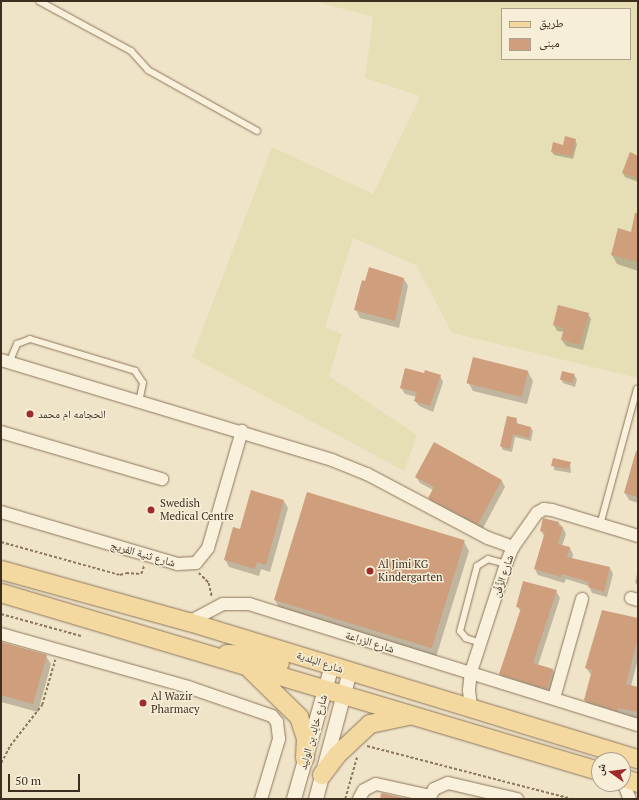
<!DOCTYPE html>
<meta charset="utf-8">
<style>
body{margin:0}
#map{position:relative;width:639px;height:800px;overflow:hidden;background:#f0e4c8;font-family:"PT Serif","Noto Naskh Arabic",serif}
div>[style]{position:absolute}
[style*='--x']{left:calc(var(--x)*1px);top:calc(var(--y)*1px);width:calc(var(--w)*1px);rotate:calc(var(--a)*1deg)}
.farmland>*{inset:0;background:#e6deb5}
.shadow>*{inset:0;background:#0003}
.building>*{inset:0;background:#cf9f7d;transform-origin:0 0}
.path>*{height:1.5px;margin-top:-0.75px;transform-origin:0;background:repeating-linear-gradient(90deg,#8d765c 0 3px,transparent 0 5px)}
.roads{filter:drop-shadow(0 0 1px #8d765c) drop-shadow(0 0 1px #8d765c)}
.service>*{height:6px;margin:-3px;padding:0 3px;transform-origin:3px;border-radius:3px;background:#faf1dc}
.minor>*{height:12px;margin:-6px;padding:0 6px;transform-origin:6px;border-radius:6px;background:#faf1dc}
.tertiary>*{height:14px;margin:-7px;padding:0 7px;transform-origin:7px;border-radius:7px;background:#faf1dc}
.primary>*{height:18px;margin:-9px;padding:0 9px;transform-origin:9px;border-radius:9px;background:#f3d9a0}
.dots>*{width:11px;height:11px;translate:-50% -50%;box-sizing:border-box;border:2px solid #f7eed8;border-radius:50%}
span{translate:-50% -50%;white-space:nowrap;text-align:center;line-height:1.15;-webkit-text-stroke:3px #f7eed8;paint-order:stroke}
.poi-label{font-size:11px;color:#3d2e20}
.left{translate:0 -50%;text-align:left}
.street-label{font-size:11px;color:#3d2e20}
.frame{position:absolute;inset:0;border:2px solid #3d2e20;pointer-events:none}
.legend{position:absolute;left:501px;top:8px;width:130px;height:52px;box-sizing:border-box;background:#f7eed8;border:1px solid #ada18e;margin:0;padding:5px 7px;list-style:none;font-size:12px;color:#3d2e20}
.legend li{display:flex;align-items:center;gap:8px;height:20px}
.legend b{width:20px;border:1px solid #ada18e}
.north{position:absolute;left:591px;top:752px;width:40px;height:40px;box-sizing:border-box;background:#f7eed8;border:1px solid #ada18e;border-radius:50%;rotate:284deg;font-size:11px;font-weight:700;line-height:16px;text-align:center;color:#3d2e20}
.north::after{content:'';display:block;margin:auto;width:14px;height:18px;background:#9e2a2b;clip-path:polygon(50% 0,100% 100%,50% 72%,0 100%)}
.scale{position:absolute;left:8px;top:774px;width:72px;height:18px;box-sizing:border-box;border:2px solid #3d2e20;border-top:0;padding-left:5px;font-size:12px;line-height:14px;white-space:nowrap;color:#3d2e20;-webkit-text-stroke:3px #f7eed8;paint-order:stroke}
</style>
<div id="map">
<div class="farmland">
<i style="clip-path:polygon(evenodd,314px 1px,638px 1px,638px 378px,452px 333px,416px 265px,353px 238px,325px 327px,342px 334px,329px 376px,417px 435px,404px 471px,192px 357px,272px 147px,373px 194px,420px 96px,365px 78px,373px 17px,314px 1px,502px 9px,630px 9px,630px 59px,502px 59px,502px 9px)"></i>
</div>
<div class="shadow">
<i style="clip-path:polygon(575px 141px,577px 144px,573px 159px,554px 155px,552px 152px)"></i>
<i style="clip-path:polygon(638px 158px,638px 182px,625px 177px,623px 173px)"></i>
<i style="clip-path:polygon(638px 218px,638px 271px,617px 264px,612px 255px,631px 233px)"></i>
<i style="clip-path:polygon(404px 279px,408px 286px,399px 328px,360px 318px,356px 310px)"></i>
<i style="clip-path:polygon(588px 314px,591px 319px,583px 350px,566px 346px,562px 340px,564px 332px,557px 331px,554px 325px)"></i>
<i style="clip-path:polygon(528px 372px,533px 381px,527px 404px,473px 391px,468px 382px)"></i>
<i style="clip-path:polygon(424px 374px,440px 376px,443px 382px,433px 412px,419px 406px,415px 401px,417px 397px,405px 394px,401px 388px)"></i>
<i style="clip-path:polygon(574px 375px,577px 379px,575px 387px,563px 383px,561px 379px)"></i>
<i style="clip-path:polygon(516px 419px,518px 424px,531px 428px,533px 431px,531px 441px,515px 437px,512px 452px,503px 450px,501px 446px)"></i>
<i style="clip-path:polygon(434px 443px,502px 481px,505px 487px,482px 530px,433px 504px,429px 498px,433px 490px,420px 483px,416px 477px)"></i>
<i style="clip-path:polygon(638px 458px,638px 503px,629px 500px,625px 493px)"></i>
<i style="clip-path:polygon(554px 459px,570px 463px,571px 473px,554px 470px)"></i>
<i style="clip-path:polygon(284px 501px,288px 508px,270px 572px,261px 569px,259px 576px,229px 567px,225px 559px,240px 530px)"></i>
<i style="clip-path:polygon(544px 519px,559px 523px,563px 528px,566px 534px,562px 546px,570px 548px,573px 554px,572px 559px,610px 568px,613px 574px,607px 597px,592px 593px,589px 586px,566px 579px,564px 583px,538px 575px,535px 569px,544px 536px,541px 531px)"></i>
<i style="clip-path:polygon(464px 542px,469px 551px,436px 657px,280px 609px,275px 600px)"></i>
<i style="clip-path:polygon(638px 570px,638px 587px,635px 582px)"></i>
<i style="clip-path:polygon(556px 591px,560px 598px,538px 665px,553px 670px,557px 677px,551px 696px,505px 681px,500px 674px,521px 612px,517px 606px)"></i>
<i style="clip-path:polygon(638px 618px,638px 659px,631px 686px,638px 688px,638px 719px,589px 708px,585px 700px,592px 676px,586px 668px)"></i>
<i style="clip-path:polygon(1px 643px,46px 656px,51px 664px,38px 712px,1px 702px)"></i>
</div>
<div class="building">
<i style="clip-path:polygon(565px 136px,576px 139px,572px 156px,551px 152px,553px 142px,563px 145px)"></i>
<i style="clip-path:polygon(630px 152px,638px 156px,638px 179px,622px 173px)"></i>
<i style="clip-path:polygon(635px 213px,638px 213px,638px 262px,611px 255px,618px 228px,631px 232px)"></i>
<i style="clip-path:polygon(369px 267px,404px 278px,395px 321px,354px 310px,362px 280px,365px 281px)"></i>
<i style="clip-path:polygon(558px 305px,589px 313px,580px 345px,561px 340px,564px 328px,553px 325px)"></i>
<i style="left:473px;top:357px;width:57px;height:27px;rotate:14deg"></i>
<i style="clip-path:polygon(405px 368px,424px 373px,425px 370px,441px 375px,430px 406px,414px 401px,417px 392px,400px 388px)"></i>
<i style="left:562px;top:371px;width:13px;height:9px;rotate:13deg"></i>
<i style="clip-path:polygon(507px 416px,517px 418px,516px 423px,531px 427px,529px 438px,513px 434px,510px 449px,500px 446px)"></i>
<i style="clip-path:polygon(434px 442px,502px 480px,478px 524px,428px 498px,434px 487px,415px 477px)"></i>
<i style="clip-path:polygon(636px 451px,638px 451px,638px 497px,624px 493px)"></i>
<i style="clip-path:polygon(553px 458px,571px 462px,569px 469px,551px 466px)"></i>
<i style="clip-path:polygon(251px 490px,284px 500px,266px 565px,257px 562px,255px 569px,224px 560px,233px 527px,240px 529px)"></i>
<i style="left:307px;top:492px;width:165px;height:113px;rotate:17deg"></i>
<i style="clip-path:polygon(543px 518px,559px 522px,558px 526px,563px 527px,558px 544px,570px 547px,567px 557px,610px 567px,604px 592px,588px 587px,589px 582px,562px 574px,561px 577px,534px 569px,545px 532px,540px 531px)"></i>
<i style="clip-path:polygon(523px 581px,557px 590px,533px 663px,553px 669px,547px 689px,499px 674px,521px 608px,516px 607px)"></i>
<i style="clip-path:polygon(602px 610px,638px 618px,638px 638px,626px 684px,638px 687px,638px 708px,636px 712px,618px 708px,617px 711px,584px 700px,592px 670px,585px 668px)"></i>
<i style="clip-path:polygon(1px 642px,47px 655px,33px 704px,1px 695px)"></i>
<i style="clip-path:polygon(381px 793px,403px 798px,403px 799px,380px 799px)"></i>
</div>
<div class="path">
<i style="--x:1;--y:542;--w:123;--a:15.5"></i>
<i style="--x:120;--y:575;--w:6;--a:-18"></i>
<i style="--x:126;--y:573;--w:15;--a:4"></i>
<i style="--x:141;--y:574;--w:9;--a:-69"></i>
<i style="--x:199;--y:573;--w:14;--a:45"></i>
<i style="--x:209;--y:583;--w:14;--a:78"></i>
<i style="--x:1;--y:614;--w:83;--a:15.4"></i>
<i style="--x:367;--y:746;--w:212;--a:14.5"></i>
<i style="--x:1;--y:763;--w:19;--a:-62"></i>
<i style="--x:10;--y:746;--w:52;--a:-52"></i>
<i style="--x:42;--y:705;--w:47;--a:-73.9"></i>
<i style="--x:345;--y:799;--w:44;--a:-74.1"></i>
</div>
<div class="roads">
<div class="service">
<i style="--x:39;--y:1;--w:105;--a:28.5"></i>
<i style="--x:131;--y:51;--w:25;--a:48"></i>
<i style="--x:148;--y:70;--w:125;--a:29.2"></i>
<i style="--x:9;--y:363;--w:21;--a:-67"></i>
<i style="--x:17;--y:344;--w:14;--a:-21"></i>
<i style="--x:30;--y:339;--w:110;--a:16.9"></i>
<i style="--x:135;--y:371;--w:14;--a:56"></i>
<i style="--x:143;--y:383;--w:19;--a:102"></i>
<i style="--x:600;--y:525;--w:141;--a:-74.8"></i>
<i style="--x:481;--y:643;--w:16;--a:-162"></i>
<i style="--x:466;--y:638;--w:9;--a:-131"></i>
<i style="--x:460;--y:631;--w:67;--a:-75.3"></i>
<i style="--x:477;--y:566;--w:13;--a:-32"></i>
<i style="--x:488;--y:559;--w:19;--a:16"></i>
</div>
<div class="minor">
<i style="--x:1;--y:360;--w:346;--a:16.8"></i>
<i style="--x:332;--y:460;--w:38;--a:22"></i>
<i style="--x:367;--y:474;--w:137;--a:27.9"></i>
<i style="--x:488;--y:538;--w:27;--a:20"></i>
<i style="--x:1;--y:432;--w:168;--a:16.3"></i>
<i style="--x:1;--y:512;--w:184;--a:16.4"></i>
<i style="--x:178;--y:564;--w:18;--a:-3"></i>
<i style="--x:196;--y:563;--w:19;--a:-51"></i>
<i style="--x:208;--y:548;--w:122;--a:-73.8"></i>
<i style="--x:631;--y:598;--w:7;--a:16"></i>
<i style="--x:189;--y:622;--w:38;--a:-28"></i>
<i style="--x:223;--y:604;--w:26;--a:0"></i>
<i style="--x:249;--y:604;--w:407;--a:17.3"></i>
<i style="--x:1;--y:634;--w:194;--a:15.8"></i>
<i style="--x:188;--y:687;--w:89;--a:19"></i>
<i style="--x:272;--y:716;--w:8;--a:50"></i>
<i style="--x:277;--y:722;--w:17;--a:83"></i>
<i style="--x:279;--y:739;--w:63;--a:106.7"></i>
<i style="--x:554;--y:698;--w:103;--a:-74.2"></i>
<i style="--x:471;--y:709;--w:19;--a:-96"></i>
<i style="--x:469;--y:690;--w:18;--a:-84"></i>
<i style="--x:471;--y:672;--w:114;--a:-72"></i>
<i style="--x:506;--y:564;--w:18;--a:-68"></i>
<i style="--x:513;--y:547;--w:42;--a:-54.8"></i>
<i style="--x:537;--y:513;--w:8;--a:-30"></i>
<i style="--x:544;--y:509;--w:8;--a:7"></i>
<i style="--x:552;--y:510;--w:90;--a:16.8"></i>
<i style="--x:623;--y:782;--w:18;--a:68"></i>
<i style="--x:359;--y:799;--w:10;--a:-61"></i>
<i style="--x:364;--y:790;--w:13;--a:-27"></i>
<i style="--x:376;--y:784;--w:55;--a:12.5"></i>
<i style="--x:429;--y:799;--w:11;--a:-63"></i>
<i style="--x:434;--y:789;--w:15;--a:-23"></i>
<i style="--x:448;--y:783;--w:71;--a:13.1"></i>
</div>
<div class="tertiary">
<i style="--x:294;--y:799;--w:138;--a:-74.1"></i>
<i style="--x:316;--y:799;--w:132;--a:-75.1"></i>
</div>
<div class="primary">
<i style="--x:1;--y:570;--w:195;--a:15.5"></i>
<i style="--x:189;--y:622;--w:469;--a:17"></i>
<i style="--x:1;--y:593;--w:624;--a:16.58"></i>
<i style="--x:227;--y:654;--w:25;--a:2"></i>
<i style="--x:252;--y:655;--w:29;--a:16"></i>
<i style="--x:250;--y:669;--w:69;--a:44.4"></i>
<i style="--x:299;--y:717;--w:22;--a:72"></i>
<i style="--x:306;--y:738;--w:20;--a:93"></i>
<i style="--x:322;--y:775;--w:25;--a:-53"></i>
<i style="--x:337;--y:755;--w:45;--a:-43.2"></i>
<i style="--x:370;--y:724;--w:38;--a:-12"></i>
<i style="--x:623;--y:778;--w:16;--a:18"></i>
</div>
</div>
<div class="dots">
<i style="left:30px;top:414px;background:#9e2a2b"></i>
<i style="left:151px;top:510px;background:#9e2a2b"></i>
<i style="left:370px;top:571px;background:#9e2a2b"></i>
<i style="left:143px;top:703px;background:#9e2a2b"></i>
</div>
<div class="poi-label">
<span class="left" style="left:38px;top:414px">الحجامه ام محمد</span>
<span class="left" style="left:160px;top:510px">Swedish<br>Medical Centre</span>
<span class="left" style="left:378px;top:571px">Al Jimi KG<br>Kindergarten</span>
<span class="left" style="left:151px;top:703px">Al Wazir<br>Pharmacy</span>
</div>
<div class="street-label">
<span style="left:143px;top:554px;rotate:16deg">شارع ثنية الفريج</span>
<span style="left:503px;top:576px;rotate:-71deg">شارع الزَّفْن</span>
<span style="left:370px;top:642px;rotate:17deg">شارع الزراعة</span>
<span style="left:320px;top:662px;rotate:18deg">شارع البلدية</span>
<span style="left:313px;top:732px;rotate:-74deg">شارع خالِد بن الوليد</span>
</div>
<div class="frame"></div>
<ul class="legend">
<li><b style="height:5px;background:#f3d9a0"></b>طريق</li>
<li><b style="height:11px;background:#cf9f7d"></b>مبنى</li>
</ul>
<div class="north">ش</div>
<div class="scale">50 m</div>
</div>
